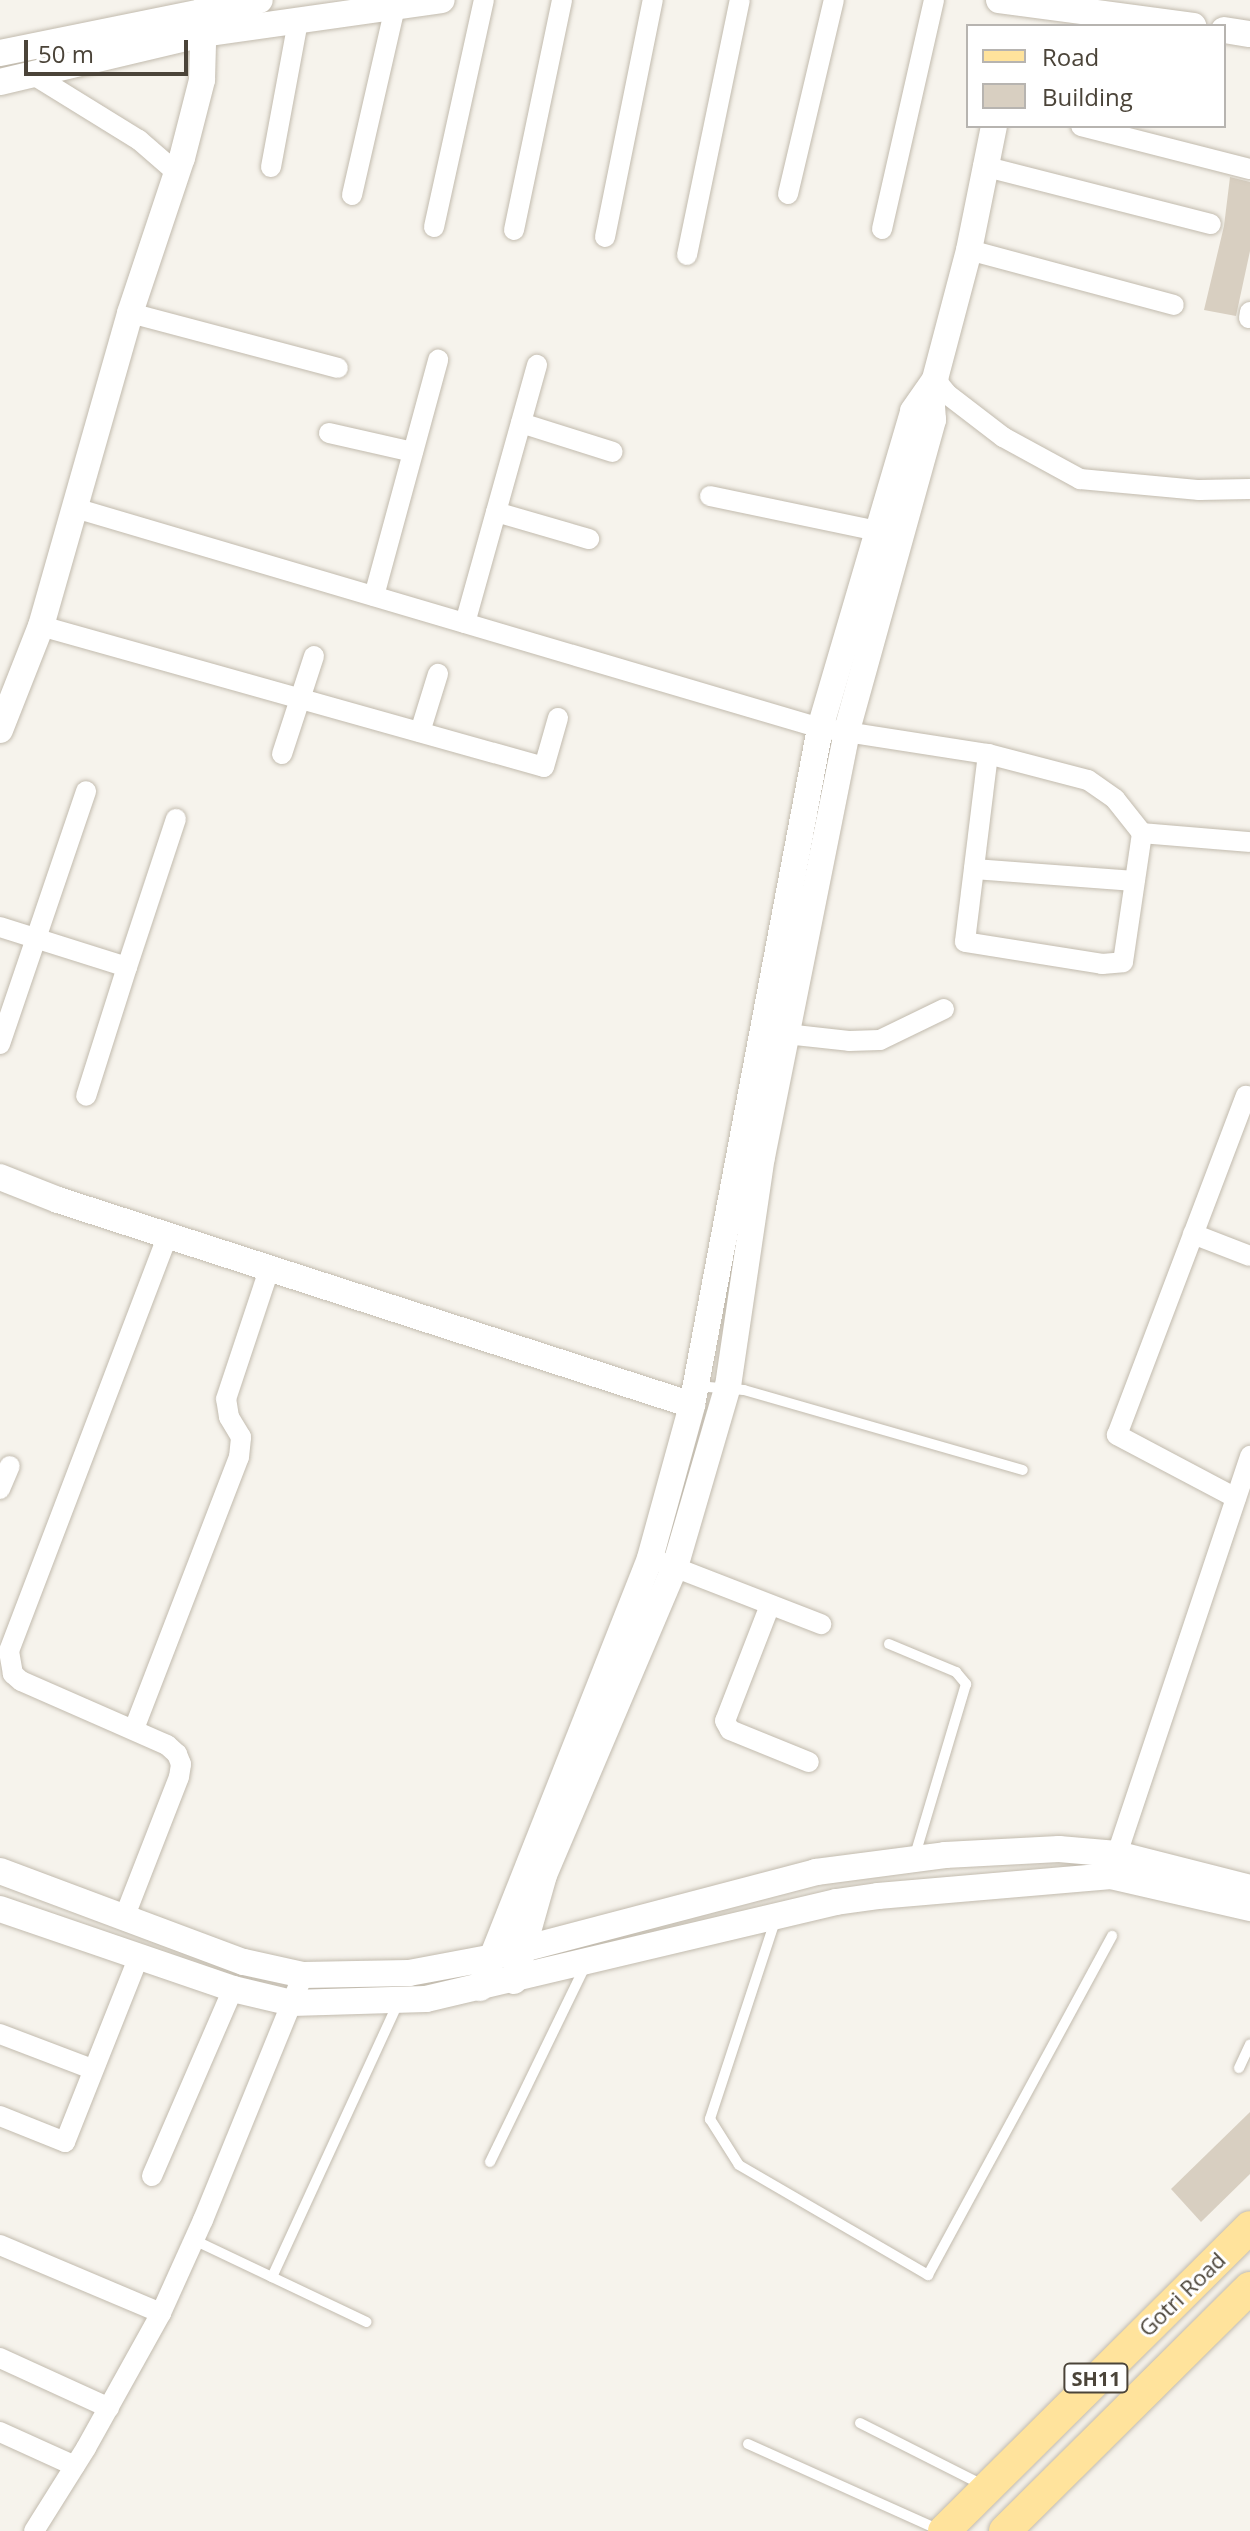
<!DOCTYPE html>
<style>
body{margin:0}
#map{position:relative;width:1250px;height:2531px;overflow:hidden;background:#f6f3ec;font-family:"Open Sans",sans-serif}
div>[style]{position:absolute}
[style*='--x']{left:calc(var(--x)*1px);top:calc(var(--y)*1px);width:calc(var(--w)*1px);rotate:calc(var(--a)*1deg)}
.building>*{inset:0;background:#d8cfc1}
.roads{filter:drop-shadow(0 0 2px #c2bbae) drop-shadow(0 0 2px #c2bbae)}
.service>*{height:10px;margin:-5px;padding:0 5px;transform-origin:5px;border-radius:5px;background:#fff}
.minor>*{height:20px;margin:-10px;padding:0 10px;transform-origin:10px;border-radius:10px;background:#fff}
.tertiary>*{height:26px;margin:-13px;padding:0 13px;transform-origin:13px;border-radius:13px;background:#fff}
.primary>*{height:32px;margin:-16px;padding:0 16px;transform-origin:16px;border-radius:16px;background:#ffe39c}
span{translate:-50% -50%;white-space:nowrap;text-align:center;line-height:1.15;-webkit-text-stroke:6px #fff;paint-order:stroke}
.shield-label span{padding:2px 6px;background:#fff;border:2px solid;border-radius:6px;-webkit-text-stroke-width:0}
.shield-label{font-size:20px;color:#4b4439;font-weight:700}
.street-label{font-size:22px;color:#4b4439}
.legend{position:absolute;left:966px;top:24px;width:260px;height:104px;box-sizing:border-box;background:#fff;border:2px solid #b7b4b0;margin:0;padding:10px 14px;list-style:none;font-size:24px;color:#4b4439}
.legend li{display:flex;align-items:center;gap:16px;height:40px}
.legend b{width:40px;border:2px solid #b7b4b0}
.scale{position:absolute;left:24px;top:40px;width:164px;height:36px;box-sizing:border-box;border:4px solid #4b4439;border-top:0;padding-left:10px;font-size:24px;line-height:28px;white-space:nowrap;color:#4b4439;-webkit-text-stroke:6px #fff;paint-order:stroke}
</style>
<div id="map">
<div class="building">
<i style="clip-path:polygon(1230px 177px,1250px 182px,1250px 251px,1236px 316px,1204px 310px,1224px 226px)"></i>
<i style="clip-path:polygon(1250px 2112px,1250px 2174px,1201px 2222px,1171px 2189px)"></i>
</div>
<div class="roads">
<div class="service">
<i style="--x:697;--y:1386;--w:47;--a:4.9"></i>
<i style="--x:744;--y:1390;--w:290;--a:16"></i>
<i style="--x:889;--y:1644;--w:73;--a:22.7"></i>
<i style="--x:956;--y:1672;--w:16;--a:50"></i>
<i style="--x:966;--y:1684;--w:182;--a:106.6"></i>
<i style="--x:776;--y:1918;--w:212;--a:108.2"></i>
<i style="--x:710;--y:2119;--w:54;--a:57.8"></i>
<i style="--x:739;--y:2165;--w:219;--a:30.2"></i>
<i style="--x:928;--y:2275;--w:386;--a:-61.5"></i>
<i style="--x:1239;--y:2068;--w:26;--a:-65"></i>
<i style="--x:490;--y:2162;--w:218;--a:-64.1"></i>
<i style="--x:194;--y:2240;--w:191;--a:25.4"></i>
<i style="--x:272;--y:2277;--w:302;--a:-65.3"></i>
<i style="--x:860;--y:2423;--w:138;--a:26.8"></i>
<i style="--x:748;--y:2444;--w:209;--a:24.2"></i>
</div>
<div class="minor">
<i style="--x:32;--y:74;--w:126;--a:31.7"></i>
<i style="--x:139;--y:140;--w:50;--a:41"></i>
<i style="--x:1081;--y:126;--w:174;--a:14.3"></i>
<i style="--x:983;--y:166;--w:235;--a:14.3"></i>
<i style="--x:271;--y:167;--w:147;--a:-79.5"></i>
<i style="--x:788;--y:194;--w:199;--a:-76.7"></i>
<i style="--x:352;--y:195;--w:193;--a:-77.1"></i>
<i style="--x:434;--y:227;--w:232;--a:-77.6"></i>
<i style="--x:882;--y:229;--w:235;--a:-77.2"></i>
<i style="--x:514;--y:230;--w:235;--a:-78.2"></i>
<i style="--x:605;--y:237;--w:242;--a:-78.6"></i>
<i style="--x:969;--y:250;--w:212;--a:15"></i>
<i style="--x:687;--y:255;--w:260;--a:-78.3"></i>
<i style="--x:130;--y:313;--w:215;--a:14.8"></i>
<i style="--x:1249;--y:318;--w:6;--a:-81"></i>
<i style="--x:935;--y:379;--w:19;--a:51"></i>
<i style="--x:947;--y:394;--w:71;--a:37.5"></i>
<i style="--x:1003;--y:437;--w:88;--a:28.6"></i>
<i style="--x:1080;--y:479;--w:120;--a:5.3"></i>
<i style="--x:1199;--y:490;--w:51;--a:-1.1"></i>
<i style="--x:521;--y:423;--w:96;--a:17.5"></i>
<i style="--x:329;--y:433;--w:86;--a:12.7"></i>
<i style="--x:710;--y:496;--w:172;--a:11.8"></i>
<i style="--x:75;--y:508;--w:777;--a:16.45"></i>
<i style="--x:820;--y:728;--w:170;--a:8.8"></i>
<i style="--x:988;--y:754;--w:189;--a:97"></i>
<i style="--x:965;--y:942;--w:139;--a:9.1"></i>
<i style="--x:1102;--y:964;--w:21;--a:-5"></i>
<i style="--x:1123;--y:962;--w:130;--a:-81.6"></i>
<i style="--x:1142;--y:833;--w:108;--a:4.8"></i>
<i style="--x:496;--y:512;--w:97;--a:16.2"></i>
<i style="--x:374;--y:596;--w:245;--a:-74.8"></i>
<i style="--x:465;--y:623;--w:268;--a:-74.4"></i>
<i style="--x:41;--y:626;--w:522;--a:15.66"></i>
<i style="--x:544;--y:767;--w:51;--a:-74.1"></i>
<i style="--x:420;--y:732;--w:61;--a:-72.8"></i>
<i style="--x:282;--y:754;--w:103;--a:-71.9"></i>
<i style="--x:988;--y:754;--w:103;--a:14.6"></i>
<i style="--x:1088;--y:780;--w:33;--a:35"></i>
<i style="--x:1115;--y:799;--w:43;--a:51.5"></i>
<i style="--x:974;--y:869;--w:161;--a:4.3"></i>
<i style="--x:0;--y:927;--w:133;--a:17.5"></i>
<i style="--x:127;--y:967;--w:135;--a:107.6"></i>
<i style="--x:127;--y:967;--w:156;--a:-71.7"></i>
<i style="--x:786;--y:1034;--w:63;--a:6.3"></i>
<i style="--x:849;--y:1041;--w:31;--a:-2"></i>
<i style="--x:880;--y:1040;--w:71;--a:-25.8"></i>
<i style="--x:0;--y:1044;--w:267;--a:-71.2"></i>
<i style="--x:1193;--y:1234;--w:61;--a:21.1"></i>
<i style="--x:0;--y:1489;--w:25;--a:-67"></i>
<i style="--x:1236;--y:1498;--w:135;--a:-152.1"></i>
<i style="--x:1117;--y:1435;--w:363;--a:-69.2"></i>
<i style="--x:661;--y:1562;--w:172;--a:21.2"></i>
<i style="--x:770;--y:1605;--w:124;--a:111.2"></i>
<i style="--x:725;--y:1721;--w:10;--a:61"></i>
<i style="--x:730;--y:1730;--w:85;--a:22.1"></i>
<i style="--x:134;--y:1729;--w:292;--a:-68.9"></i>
<i style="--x:239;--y:1457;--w:20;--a:-84"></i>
<i style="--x:241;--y:1437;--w:23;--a:-121"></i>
<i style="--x:229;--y:1417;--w:18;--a:-99"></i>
<i style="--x:226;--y:1399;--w:139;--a:-71.6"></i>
<i style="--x:1117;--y:1854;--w:420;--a:-71.5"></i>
<i style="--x:124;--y:1918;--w:151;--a:-68.7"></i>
<i style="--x:179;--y:1777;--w:13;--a:-81"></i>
<i style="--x:181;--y:1764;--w:11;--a:-112"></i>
<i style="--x:177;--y:1754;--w:13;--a:-138"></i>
<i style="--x:167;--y:1745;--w:159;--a:-156.3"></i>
<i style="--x:21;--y:1681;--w:11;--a:-139"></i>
<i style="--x:13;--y:1674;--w:23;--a:-100"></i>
<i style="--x:9;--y:1651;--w:445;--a:-69.1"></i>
<i style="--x:0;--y:2034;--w:98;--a:20.8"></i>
<i style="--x:0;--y:2116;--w:70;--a:21.8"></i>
<i style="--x:65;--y:2142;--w:200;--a:-68.3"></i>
<i style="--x:152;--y:2176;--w:204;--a:-66.6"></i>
<i style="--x:0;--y:2245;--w:175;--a:22.9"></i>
<i style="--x:0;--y:2358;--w:120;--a:24.6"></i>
<i style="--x:0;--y:2432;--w:82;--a:24.4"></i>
<i style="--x:34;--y:2531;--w:98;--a:-57.9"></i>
<i style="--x:86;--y:2448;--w:154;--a:-60.9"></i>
<i style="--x:161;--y:2313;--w:102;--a:-65.7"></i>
<i style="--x:203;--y:2220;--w:265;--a:-67.8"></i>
</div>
<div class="tertiary">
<i style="--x:999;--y:0;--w:196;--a:7.6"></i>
<i style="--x:1224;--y:30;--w:26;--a:9"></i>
<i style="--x:0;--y:53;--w:265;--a:-11.5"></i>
<i style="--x:0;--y:82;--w:209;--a:-13.3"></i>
<i style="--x:203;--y:34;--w:241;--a:-8.1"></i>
<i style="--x:0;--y:730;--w:112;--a:-68.5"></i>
<i style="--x:41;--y:626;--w:325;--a:-74.1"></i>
<i style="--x:130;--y:313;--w:163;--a:-71.5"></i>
<i style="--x:182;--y:158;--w:81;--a:-75.6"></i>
<i style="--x:202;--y:80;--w:71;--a:-88.4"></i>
<i style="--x:0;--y:1177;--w:62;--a:21.6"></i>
<i style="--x:58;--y:1200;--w:666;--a:17.92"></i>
<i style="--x:0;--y:1871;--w:260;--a:20.5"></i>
<i style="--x:244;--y:1962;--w:60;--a:12.4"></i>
<i style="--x:303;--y:1975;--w:106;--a:-1.1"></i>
<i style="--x:409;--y:1973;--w:81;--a:-10.6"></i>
<i style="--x:489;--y:1958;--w:338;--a:-14.7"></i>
<i style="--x:816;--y:1872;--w:130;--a:-7.5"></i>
<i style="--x:945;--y:1855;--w:114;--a:-3"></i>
<i style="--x:1059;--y:1849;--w:58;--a:4.9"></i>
<i style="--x:1117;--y:1854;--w:137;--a:14.3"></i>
<i style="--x:0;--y:1909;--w:246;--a:18.9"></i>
<i style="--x:233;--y:1989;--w:61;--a:13.3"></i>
<i style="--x:292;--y:2003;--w:134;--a:-1.7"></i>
<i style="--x:426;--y:1999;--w:421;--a:-13.3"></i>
<i style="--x:836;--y:1902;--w:42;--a:-8.1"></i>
<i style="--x:878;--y:1896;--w:234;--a:-4.9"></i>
<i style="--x:1111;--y:1876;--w:143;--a:13"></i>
<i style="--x:514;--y:1981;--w:110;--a:-74.2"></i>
<i style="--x:544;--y:1875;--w:335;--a:-67"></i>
<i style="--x:675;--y:1567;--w:189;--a:-73.7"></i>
<i style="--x:728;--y:1386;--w:232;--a:-81.6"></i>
<i style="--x:762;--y:1157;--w:435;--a:-78.7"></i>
<i style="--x:847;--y:730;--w:322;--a:-74.5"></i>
<i style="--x:933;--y:420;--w:32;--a:-94"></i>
<i style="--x:480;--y:1988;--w:462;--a:-68.4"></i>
<i style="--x:650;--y:1558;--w:159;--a:-74.6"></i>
<i style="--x:692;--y:1405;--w:689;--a:-79.29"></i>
<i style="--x:820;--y:728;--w:330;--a:-73.6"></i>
<i style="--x:913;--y:411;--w:39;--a:-55"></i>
<i style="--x:935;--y:379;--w:133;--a:-75.2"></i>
<i style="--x:969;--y:250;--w:126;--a:-78.6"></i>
</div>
<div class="primary">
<i style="--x:944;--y:2531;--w:431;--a:-44.8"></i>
<i style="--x:1005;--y:2531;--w:345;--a:-44.8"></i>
</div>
</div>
<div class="shield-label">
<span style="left:1096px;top:2378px">SH11</span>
</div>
<div class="street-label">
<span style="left:1182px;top:2294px;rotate:-44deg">Gotri Road</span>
</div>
<ul class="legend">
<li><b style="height:10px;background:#ffe39c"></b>Road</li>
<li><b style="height:22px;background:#d8cfc1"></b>Building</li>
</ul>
<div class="scale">50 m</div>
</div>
